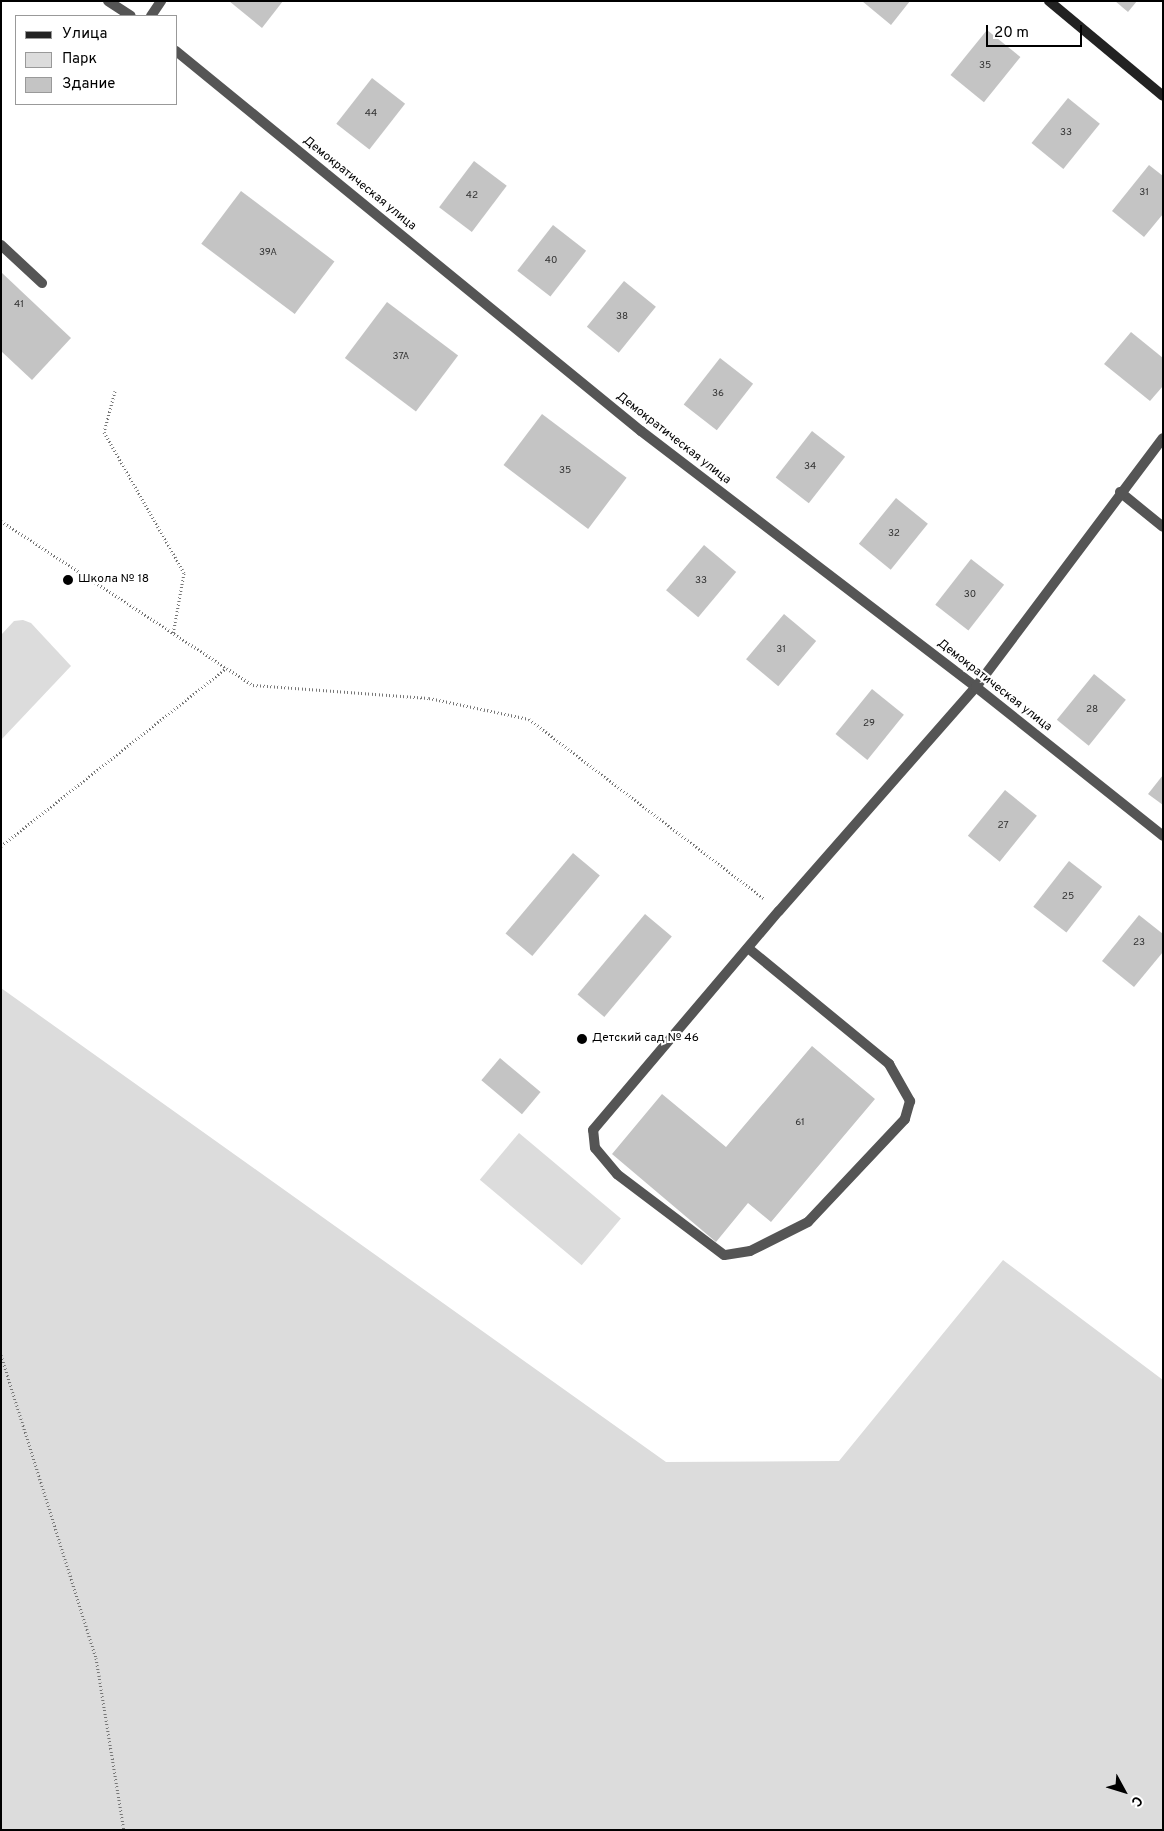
<!DOCTYPE html>
<meta charset="utf-8">
<style>
body{margin:0}
#map{position:relative;width:1164px;height:1831px;overflow:hidden;background:#fff;font-family:Overpass,sans-serif}
div>[style]{position:absolute}
[style*='--x']{left:calc(var(--x)*1px);top:calc(var(--y)*1px);width:calc(var(--w)*1px);rotate:calc(var(--a)*1deg)}
.green>*{inset:0;background:#dcdcdc;transform-origin:0 0}
.building>*{inset:0;background:#c4c4c4;transform-origin:0 0}
.path>*{height:3px;margin-top:-1.5px;transform-origin:0;background:repeating-linear-gradient(90deg,#777 0 1px,transparent 0 3.5px)}
.lane>*{height:10px;margin:-5px;padding:0 5px;transform-origin:5px;border-radius:5px;background:#555}
.street>*{height:10px;margin:-5px;padding:0 5px;transform-origin:5px;border-radius:5px;background:#555}
.secondary>*{height:10px;margin:-5px;padding:0 5px;transform-origin:5px;border-radius:5px;background:#222}
.dots>*{width:14px;height:14px;translate:-50% -50%;box-sizing:border-box;border:2px solid #fff;border-radius:50%}
span{translate:-50% -50%;white-space:nowrap;text-align:center;line-height:1.15;-webkit-text-stroke:4px #fff;paint-order:stroke}
.number-label{font-size:10px;color:#313131}
.number-label span{-webkit-text-stroke-width:0}
.street-label{font-size:12px;color:#000}
.poi-label{font-size:12px;color:#000}
.left{translate:0 -50%;text-align:left}
.frame{position:absolute;inset:0;border:2px solid #000;pointer-events:none}
.legend{position:absolute;left:15px;top:15px;width:162px;height:90px;box-sizing:border-box;background:#fff;border:1px solid #999;margin:0;padding:6px 9px;list-style:none;font-size:15px;color:#000}
.legend li{display:flex;align-items:center;gap:10px;height:25px}
.legend b{width:25px;border:1px solid #999}
.north{position:absolute;left:1099px;top:1766px;width:50px;height:50px;-webkit-text-stroke:4px #fff;paint-order:stroke;rotate:129deg;font-size:14px;font-weight:700;line-height:20px;text-align:center;color:#000}
.north::after{content:'';display:block;margin:auto;width:18px;height:22px;background:#000;clip-path:polygon(50% 0,100% 100%,50% 72%,0 100%)}
.scale{position:absolute;left:986px;top:25px;width:96px;height:22px;box-sizing:border-box;border:2px solid #000;border-top:0;padding-left:6px;font-size:15px;line-height:18px;white-space:nowrap;color:#000;-webkit-text-stroke:4px #fff;paint-order:stroke}
</style>
<div id="map">
<div class="green">
<i style="clip-path:polygon(23px 620px,31px 623px,71px 666px,1px 740px,1px 635px,14px 621px)"></i>
<i style="clip-path:polygon(1px 988px,666px 1462px,839px 1461px,1003px 1260px,1163px 1380px,1163px 1830px,1px 1830px)"></i>
<i style="left:519px;top:1133px;width:133px;height:61px;rotate:40deg"></i>
</div>
<div class="building">
<i style="clip-path:polygon(229px 1px,283px 1px,262px 28px)"></i>
<i style="clip-path:polygon(862px 1px,910px 1px,891px 25px)"></i>
<i style="clip-path:polygon(1115px 1px,1137px 1px,1128px 12px)"></i>
<i style="left:987px;top:30px;width:43px;height:58px;rotate:39deg"></i>
<i style="left:372px;top:78px;width:42px;height:58px;rotate:38deg"></i>
<i style="left:1068px;top:98px;width:41px;height:58px;rotate:39deg"></i>
<i style="left:474px;top:161px;width:41px;height:58px;rotate:37deg"></i>
<i style="clip-path:polygon(1149px 165px,1163px 176px,1163px 214px,1144px 237px,1112px 211px)"></i>
<i style="left:241px;top:191px;width:117px;height:66px;rotate:37deg"></i>
<i style="left:553px;top:225px;width:42px;height:58px;rotate:38deg"></i>
<i style="clip-path:polygon(1px 272px,71px 338px,32px 380px,1px 351px)"></i>
<i style="left:624px;top:281px;width:41px;height:59px;rotate:39deg"></i>
<i style="left:387px;top:302px;width:89px;height:70px;rotate:37deg"></i>
<i style="clip-path:polygon(1131px 332px,1163px 358px,1163px 386px,1150px 401px,1104px 364px)"></i>
<i style="left:720px;top:358px;width:42px;height:59px;rotate:38deg"></i>
<i style="left:542px;top:414px;width:106px;height:64px;rotate:37deg"></i>
<i style="left:812px;top:431px;width:42px;height:59px;rotate:38deg"></i>
<i style="left:896px;top:498px;width:41px;height:59px;rotate:39deg"></i>
<i style="left:704px;top:545px;width:42px;height:59px;rotate:40deg"></i>
<i style="left:971px;top:559px;width:42px;height:58px;rotate:38deg"></i>
<i style="left:784px;top:614px;width:42px;height:59px;rotate:40deg"></i>
<i style="left:1094px;top:674px;width:41px;height:59px;rotate:39deg"></i>
<i style="left:872px;top:689px;width:41px;height:58px;rotate:39deg"></i>
<i style="clip-path:polygon(1163px 775px,1163px 805px,1148px 794px)"></i>
<i style="left:1005px;top:790px;width:41px;height:59px;rotate:39deg"></i>
<i style="left:573px;top:853px;width:35px;height:105px;rotate:40deg"></i>
<i style="left:1069px;top:861px;width:42px;height:58px;rotate:38deg"></i>
<i style="left:645px;top:914px;width:35px;height:105px;rotate:40deg"></i>
<i style="clip-path:polygon(1139px 915px,1163px 934px,1163px 952px,1134px 987px,1102px 961px)"></i>
<i style="clip-path:polygon(812px 1046px,875px 1099px,771px 1222px,748px 1203px,716px 1242px,612px 1154px,662px 1094px,726px 1147px)"></i>
<i style="left:500px;top:1058px;width:53px;height:29px;rotate:40deg"></i>
</div>
<div class="path">
<i style="--x:115;--y:391;--w:42;--a:105"></i>
<i style="--x:104;--y:432;--w:162;--a:60.4"></i>
<i style="--x:184;--y:573;--w:62;--a:100.2"></i>
<i style="--x:1;--y:521;--w:301;--a:33.1"></i>
<i style="--x:253;--y:685;--w:176;--a:4.2"></i>
<i style="--x:429;--y:698;--w:102;--a:11.9"></i>
<i style="--x:529;--y:719;--w:295;--a:37.4"></i>
<i style="--x:1;--y:846;--w:287;--a:-38.3"></i>
<i style="--x:1;--y:1355;--w:318;--a:72.6"></i>
<i style="--x:96;--y:1658;--w:174;--a:80.8"></i>
</div>
<div class="lane">
<i style="--x:151;--y:16;--w:18;--a:-56"></i>
<i style="--x:748;--y:948;--w:183;--a:39.4"></i>
<i style="--x:889;--y:1064;--w:43;--a:60.4"></i>
<i style="--x:910;--y:1101;--w:19;--a:106"></i>
<i style="--x:905;--y:1119;--w:141;--a:133.3"></i>
<i style="--x:808;--y:1222;--w:65;--a:153.4"></i>
<i style="--x:750;--y:1251;--w:26;--a:171"></i>
<i style="--x:724;--y:1255;--w:134;--a:-142.9"></i>
<i style="--x:617;--y:1174;--w:34;--a:-130"></i>
<i style="--x:595;--y:1148;--w:18;--a:-96"></i>
<i style="--x:593;--y:1130;--w:287;--a:-49.7"></i>
</div>
<div class="street">
<i style="--x:108;--y:1;--w:27;--a:33"></i>
<i style="--x:176;--y:51;--w:601;--a:39.26"></i>
<i style="--x:641;--y:431;--w:422;--a:37.4"></i>
<i style="--x:976;--y:687;--w:239;--a:38.5"></i>
<i style="--x:1;--y:245;--w:56;--a:42.8"></i>
<i style="--x:1120;--y:492;--w:55;--a:39.1"></i>
<i style="--x:779;--y:911;--w:298;--a:-48.7"></i>
<i style="--x:976;--y:687;--w:311;--a:-53.1"></i>
</div>
<div class="secondary">
<i style="--x:1049;--y:1;--w:148;--a:39.8"></i>
</div>
<div class="dots">
<i style="left:68px;top:580px;background:#000"></i>
<i style="left:582px;top:1039px;background:#000"></i>
</div>
<div class="number-label">
<span style="left:985px;top:66px">35</span>
<span style="left:371px;top:114px">44</span>
<span style="left:1066px;top:133px">33</span>
<span style="left:1144px;top:193px">31</span>
<span style="left:472px;top:196px">42</span>
<span style="left:268px;top:253px">39А</span>
<span style="left:551px;top:261px">40</span>
<span style="left:19px;top:305px">41</span>
<span style="left:622px;top:317px">38</span>
<span style="left:401px;top:357px">37А</span>
<span style="left:718px;top:394px">36</span>
<span style="left:810px;top:467px">34</span>
<span style="left:565px;top:471px">35</span>
<span style="left:894px;top:534px">32</span>
<span style="left:701px;top:581px">33</span>
<span style="left:970px;top:595px">30</span>
<span style="left:781px;top:650px">31</span>
<span style="left:1092px;top:710px">28</span>
<span style="left:869px;top:724px">29</span>
<span style="left:1003px;top:826px">27</span>
<span style="left:1068px;top:897px">25</span>
<span style="left:1139px;top:943px">23</span>
<span style="left:800px;top:1123px">61</span>
</div>
<div class="street-label">
<span style="left:359px;top:184px;rotate:39deg">Демократическая улица</span>
<span style="left:673px;top:439px;rotate:38deg">Демократическая улица</span>
<span style="left:994px;top:686px;rotate:38deg">Демократическая улица</span>
</div>
<div class="poi-label">
<span class="left" style="left:78px;top:580px">Школа № 18</span>
<span class="left" style="left:592px;top:1039px">Детский сад № 46</span>
</div>
<div class="frame"></div>
<ul class="legend">
<li><b style="height:6px;background:#222"></b>Улица</li>
<li><b style="height:14px;background:#dcdcdc"></b>Парк</li>
<li><b style="height:14px;background:#c4c4c4"></b>Здание</li>
</ul>
<div class="north">С</div>
<div class="scale">20 m</div>
</div>
